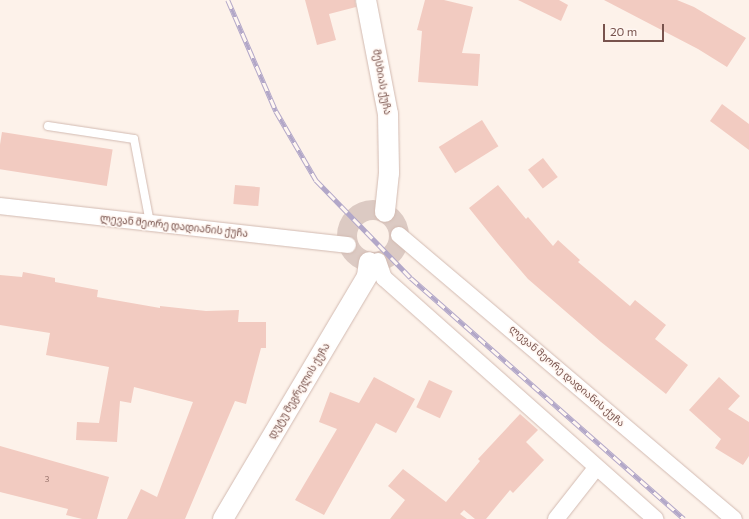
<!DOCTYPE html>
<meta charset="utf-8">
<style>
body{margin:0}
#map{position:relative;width:749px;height:519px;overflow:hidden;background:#fdf2ea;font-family:Commissioner,"Noto Sans Georgian",sans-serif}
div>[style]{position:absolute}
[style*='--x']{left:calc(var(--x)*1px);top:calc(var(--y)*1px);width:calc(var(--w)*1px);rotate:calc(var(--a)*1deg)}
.building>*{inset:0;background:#f2cbc1;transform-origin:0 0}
.tertiary-tunnel>*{height:20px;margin-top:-10px;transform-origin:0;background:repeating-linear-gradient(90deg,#dccac3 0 20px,transparent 0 30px)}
.tertiary-tunnel>.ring{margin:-10px;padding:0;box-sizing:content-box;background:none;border:20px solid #dccac3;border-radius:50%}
.roads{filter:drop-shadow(0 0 1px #d2bab1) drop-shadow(0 0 1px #d2bab1)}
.service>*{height:8px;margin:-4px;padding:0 4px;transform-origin:4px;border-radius:4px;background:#fff}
.minor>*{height:16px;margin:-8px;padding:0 8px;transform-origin:8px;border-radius:8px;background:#fff}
.tertiary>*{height:20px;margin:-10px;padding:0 10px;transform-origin:10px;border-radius:10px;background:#fff}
.rail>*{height:4.5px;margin-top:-2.25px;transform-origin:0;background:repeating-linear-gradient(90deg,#fff6f1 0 9px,#b2a7c8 0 18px);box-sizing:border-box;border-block:1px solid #b2a7c8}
span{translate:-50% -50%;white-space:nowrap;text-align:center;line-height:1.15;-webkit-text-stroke:3px #fff6f1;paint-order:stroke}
.number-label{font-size:8px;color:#96716a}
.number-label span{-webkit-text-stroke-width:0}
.street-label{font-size:10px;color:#78534d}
.scale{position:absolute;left:603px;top:24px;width:61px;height:18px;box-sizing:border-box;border:2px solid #78534d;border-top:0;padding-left:5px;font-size:12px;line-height:14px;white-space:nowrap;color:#78534d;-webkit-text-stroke:3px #fff6f1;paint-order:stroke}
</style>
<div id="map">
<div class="building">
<i style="clip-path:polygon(305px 0,355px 0,356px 7px,329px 14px,336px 40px,317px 45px)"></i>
<i style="clip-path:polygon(425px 0,444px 0,473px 7px,462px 53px,480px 54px,478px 86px,418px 82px,422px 31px,417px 30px)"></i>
<i style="clip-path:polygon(518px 0,559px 0,568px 5px,561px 21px)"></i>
<i style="clip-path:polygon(604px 0,677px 0,694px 7px,746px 38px,727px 67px,698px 49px)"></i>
<i style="clip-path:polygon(722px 104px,749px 124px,749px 150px,710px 121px)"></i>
<i style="left:482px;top:120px;width:31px;height:51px;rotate:58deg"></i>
<i style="left:2px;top:132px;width:112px;height:37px;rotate:9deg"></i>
<i style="left:543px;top:158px;width:24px;height:19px;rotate:52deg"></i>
<i style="left:235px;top:185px;width:25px;height:19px;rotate:5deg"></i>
<i style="clip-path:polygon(498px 185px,526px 219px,528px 217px,553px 246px,558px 240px,580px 260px,578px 262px,630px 306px,635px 300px,666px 325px,655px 339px,688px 365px,666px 394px,601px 342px,528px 279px,498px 244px,469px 208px)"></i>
<i style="clip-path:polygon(23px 272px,55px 278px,55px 282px,98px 290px,97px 297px,160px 308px,160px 306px,206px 311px,239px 310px,238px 322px,266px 322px,266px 348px,261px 348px,246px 404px,235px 401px,185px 519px,127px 519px,141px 489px,157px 497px,193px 402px,134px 387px,131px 403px,120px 401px,117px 442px,76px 440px,77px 422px,99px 423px,109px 367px,46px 355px,50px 333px,0 325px,0 275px,22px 277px)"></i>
<i style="clip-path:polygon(374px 377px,415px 399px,396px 433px,376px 423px,324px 515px,295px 500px,337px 429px,319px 422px,330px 392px,359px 403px)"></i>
<i style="clip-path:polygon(719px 377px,740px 396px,728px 409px,749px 422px,749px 456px,743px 465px,715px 448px,721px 439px,689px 410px)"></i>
<i style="left:429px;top:380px;width:26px;height:30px;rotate:25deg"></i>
<i style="clip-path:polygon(520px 414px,538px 430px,526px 442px,544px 460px,513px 493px,510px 490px,486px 519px,475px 519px,464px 510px,460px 514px,467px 519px,390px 519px,405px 500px,388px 486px,403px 469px,446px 502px,480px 461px,478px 459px)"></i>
<i style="clip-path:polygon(0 446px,109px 477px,97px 519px,82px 519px,66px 515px,68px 509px,0 492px)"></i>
</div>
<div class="tertiary-tunnel">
<i class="ring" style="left:347px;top:210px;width:32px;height:32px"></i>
</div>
<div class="roads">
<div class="service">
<i style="--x:48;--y:126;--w:87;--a:8.6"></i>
<i style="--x:134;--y:139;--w:86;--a:79.2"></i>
</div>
<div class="minor">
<i style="--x:0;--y:206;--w:350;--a:6.4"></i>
<i style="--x:399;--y:235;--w:439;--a:40.3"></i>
<i style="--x:378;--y:261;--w:18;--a:71"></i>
<i style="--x:384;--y:278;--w:363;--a:41.6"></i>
<i style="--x:556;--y:519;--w:65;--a:-51.9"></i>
</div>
<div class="tertiary">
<i style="--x:366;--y:0;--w:116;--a:79.1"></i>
<i style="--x:388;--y:114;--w:59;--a:89"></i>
<i style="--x:389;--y:173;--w:39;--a:96"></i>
<i style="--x:223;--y:519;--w:282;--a:-59.3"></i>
<i style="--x:367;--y:276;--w:14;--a:-82"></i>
</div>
</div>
<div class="rail">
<i style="--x:228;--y:0;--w:121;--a:66.6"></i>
<i style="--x:276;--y:111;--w:80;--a:59.9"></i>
<i style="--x:316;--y:180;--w:136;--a:45.9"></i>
<i style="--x:411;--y:278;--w:364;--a:41.4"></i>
</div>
<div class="number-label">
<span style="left:47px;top:480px">3</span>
</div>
<div class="street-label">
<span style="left:382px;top:82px;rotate:80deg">მესხიას ქუჩა</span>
<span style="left:174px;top:226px;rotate:6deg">ლევან მეორე დადიანის ქუჩა</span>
<span style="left:567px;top:376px;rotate:41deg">ლევან მეორე დადიანის ქუჩა</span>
<span style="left:299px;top:391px;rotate:-59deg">დუტუ მეგრელის ქუჩა</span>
</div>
<div class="scale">20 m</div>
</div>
